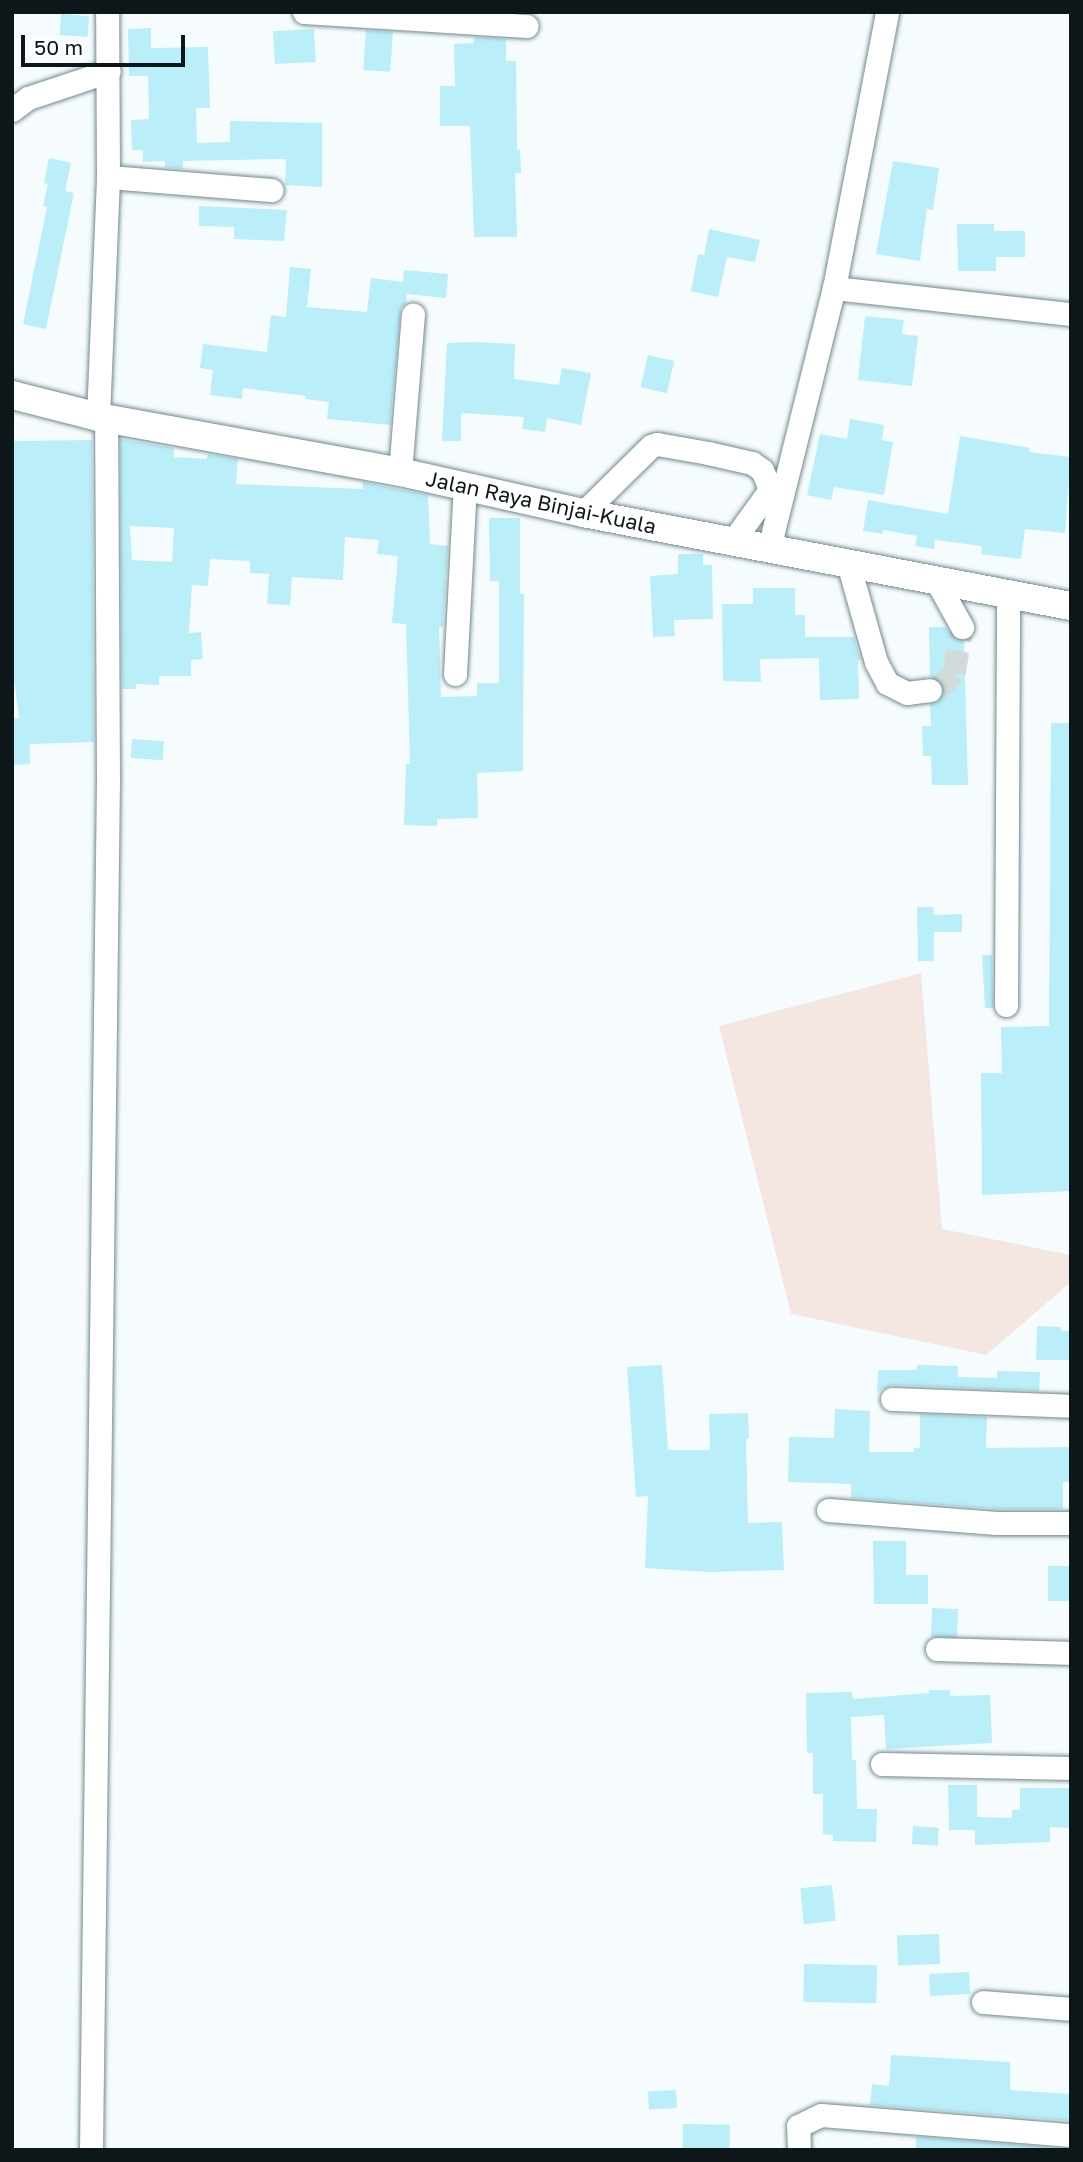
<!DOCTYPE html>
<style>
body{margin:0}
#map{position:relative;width:1083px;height:2162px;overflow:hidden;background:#f6fcfd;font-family:"Golos Text",sans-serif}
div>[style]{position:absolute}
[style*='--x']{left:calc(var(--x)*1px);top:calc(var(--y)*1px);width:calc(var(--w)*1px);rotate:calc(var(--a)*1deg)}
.green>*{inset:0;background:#f4e6e1}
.building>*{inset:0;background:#baeef9;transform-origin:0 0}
.minor-tunnel>*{height:23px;margin-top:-11.5px;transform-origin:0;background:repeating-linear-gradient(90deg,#d3dadb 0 23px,transparent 0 34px)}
.roads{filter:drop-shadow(0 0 2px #708a8f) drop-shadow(0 0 2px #708a8f)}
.minor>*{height:23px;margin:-11.5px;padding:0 11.5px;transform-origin:11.5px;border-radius:11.5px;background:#fff}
.major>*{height:28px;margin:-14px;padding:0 14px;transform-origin:14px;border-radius:14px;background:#fff}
span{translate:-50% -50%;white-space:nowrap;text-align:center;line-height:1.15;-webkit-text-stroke:5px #fff;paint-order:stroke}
.street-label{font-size:21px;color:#0d1719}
.frame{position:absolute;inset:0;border:14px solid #0d1719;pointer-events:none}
.scale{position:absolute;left:21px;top:35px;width:164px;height:32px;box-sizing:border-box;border:4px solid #0d1719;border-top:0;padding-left:9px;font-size:21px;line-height:24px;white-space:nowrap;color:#0d1719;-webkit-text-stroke:5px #fff;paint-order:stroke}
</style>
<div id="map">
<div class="green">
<i style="clip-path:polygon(921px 973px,942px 1229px,1071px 1255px,1071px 1282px,986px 1355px,791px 1314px,719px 1026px)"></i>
</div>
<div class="building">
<i style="left:61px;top:14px;width:28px;height:21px;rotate:4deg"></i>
<i style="clip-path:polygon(151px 28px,151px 48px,208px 47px,210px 108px,196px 108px,197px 143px,230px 142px,230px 121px,322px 123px,322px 187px,285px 185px,286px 159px,183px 161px,183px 169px,165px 167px,165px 161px,143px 162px,143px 150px,132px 150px,131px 120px,149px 119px,148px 76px,129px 76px,128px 29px)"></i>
<i style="left:314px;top:29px;width:33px;height:41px;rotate:87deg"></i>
<i style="left:366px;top:30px;width:27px;height:40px;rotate:4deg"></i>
<i style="clip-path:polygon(474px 37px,506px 39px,506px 61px,516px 61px,517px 150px,520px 150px,521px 173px,515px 173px,517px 237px,474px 237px,470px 126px,440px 126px,440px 86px,455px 86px,454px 44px,474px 43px)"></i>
<i style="clip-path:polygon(49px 158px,71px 163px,65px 191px,74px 193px,46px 329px,23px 324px,47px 207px,43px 206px,48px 184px,44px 183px)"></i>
<i style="clip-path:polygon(893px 161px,939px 168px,933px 210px,927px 209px,920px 261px,876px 254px)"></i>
<i style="clip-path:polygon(199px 206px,287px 210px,284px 241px,234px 239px,234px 227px,199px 226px)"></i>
<i style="clip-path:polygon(957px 224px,994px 224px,994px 231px,1025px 231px,1025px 257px,996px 257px,996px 271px,958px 271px)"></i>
<i style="clip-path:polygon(709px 229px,760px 240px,755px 262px,727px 257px,718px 297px,691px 291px,698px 254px,704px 255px)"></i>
<i style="clip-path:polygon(290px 267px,311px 269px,307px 307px,367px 312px,371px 278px,403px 282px,404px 270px,448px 274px,446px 298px,407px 294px,406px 303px,401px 308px,390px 425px,327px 419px,329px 402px,305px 399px,306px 396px,243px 388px,242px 399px,210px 395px,213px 370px,200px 368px,203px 344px,267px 352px,271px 315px,286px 317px)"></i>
<i style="clip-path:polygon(865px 316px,904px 320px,902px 334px,918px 336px,912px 386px,858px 380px)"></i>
<i style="clip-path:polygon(475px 342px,515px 344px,514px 379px,559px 385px,562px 368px,591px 373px,581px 425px,547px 418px,545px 432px,522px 429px,524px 417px,461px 413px,461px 441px,442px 441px,447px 343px)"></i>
<i style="left:648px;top:355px;width:27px;height:33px;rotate:13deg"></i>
<i style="clip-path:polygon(850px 419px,884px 425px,882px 440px,893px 442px,884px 495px,834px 487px,831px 500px,807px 495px,820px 434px,847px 439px)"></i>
<i style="clip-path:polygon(960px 436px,1030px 448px,1029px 452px,1071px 457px,1065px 533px,1025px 529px,1021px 559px,981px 554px,982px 546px,935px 540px,934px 549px,915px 546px,917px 536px,883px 530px,883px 534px,863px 531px,868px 500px,948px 514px)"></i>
<i style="clip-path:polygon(evenodd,120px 439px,174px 448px,174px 457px,207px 459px,208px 454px,238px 459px,236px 484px,363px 489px,363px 482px,428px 495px,430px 544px,448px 546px,443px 627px,439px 627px,441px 697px,477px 696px,477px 683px,499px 683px,499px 581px,490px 581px,489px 518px,520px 518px,520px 594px,524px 594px,523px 771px,477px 773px,478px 818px,437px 819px,437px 826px,404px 825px,406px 764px,410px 764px,406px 624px,392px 623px,398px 556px,377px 554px,379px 540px,345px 537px,343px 580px,292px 577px,290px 605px,267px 604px,269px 574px,250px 573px,250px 561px,210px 559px,208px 586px,192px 585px,189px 633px,201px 632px,203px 659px,191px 660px,191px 676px,159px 676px,159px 685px,136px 684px,136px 689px,122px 689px,120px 439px,130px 526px,174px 528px,172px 562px,132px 560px,130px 526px)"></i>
<i style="clip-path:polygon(92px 440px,94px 742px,30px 744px,30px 764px,12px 765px,12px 719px,19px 718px,12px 663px,12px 441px)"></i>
<i style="clip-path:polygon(678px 554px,703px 554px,703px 565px,712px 565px,713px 619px,674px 620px,675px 636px,653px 637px,650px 576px,678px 574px)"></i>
<i style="clip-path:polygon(753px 588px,795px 588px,795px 615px,805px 615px,805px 637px,854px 637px,861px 660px,858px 660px,859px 699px,820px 700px,819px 658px,760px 659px,761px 682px,723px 681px,722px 604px,753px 604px)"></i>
<i style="clip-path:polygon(929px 627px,946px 627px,954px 639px,964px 640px,968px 785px,932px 785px,931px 756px,923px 756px,922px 726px,931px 726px,930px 704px,939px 701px,944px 689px,941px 681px,930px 676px)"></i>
<i style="clip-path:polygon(1051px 723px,1071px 723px,1071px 1191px,982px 1195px,981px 1073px,1002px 1073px,1001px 1027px,1049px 1026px)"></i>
<i style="left:132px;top:739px;width:32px;height:19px;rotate:4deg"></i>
<i style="clip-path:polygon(917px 907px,933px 907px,934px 915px,962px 914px,962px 932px,934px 932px,934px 961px,918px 961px)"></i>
<i style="clip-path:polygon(982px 955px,992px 955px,993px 1008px,985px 1008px)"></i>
<i style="clip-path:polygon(1037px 1326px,1061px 1327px,1061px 1331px,1071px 1331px,1071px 1360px,1036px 1360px)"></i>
<i style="clip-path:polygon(662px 1365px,668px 1450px,710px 1450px,709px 1414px,748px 1413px,749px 1438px,746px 1439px,748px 1523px,782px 1522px,784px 1570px,708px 1572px,645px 1568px,648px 1496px,636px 1497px,627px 1367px)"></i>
<i style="clip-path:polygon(917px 1365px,958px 1366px,958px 1377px,997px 1378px,997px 1371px,1040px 1372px,1039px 1391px,893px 1385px,877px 1392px,878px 1370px,916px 1370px)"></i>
<i style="clip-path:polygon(835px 1409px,870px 1411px,869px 1452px,914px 1452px,914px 1448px,920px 1448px,920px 1414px,987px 1417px,986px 1448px,1071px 1447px,1071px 1482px,1063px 1482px,1063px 1509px,997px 1509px,851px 1498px,851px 1484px,788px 1482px,789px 1437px,834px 1438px)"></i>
<i style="clip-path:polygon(873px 1541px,906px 1541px,906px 1575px,928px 1575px,928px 1604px,874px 1604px)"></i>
<i style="left:1071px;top:1566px;width:35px;height:23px;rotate:90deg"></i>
<i style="left:932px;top:1608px;width:26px;height:29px;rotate:2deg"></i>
<i style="clip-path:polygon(929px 1690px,950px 1690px,950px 1696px,990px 1695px,992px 1743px,886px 1749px,884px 1715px,851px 1717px,852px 1760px,856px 1760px,857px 1809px,877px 1809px,876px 1842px,833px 1841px,833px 1835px,823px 1834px,823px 1794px,813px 1794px,813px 1753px,807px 1753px,806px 1693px,852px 1692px,853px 1699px,929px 1693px)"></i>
<i style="clip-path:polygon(948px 1785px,977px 1785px,977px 1817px,1012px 1818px,1012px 1810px,1020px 1810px,1020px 1788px,1071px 1788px,1071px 1828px,1050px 1827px,1050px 1842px,975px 1845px,975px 1830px,949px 1830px)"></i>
<i style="left:913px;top:1826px;width:26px;height:18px;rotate:4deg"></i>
<i style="left:832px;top:1885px;width:36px;height:32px;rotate:84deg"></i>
<i style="left:939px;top:1934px;width:30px;height:42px;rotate:88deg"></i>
<i style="left:804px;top:1964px;width:73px;height:38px;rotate:1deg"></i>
<i style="left:969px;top:1972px;width:22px;height:40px;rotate:87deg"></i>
<i style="clip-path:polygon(891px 2055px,1010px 2062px,1010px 2090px,1071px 2094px,1071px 2121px,870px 2105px,872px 2084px,889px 2086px)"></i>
<i style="left:676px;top:2090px;width:18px;height:28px;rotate:87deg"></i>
<i style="left:683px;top:2124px;width:47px;height:26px;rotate:1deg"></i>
<i style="clip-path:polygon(916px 2137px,1059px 2148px,1059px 2150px,916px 2150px)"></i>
</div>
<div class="minor-tunnel">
<i style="--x:930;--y:690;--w:8;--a:-14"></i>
<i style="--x:938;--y:688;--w:22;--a:-43"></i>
<i style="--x:954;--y:673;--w:47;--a:-80.1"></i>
</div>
<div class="roads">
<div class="minor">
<i style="--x:304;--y:12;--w:223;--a:3.6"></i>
<i style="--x:12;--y:110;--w:20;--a:-37"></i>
<i style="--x:28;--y:98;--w:85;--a:-18.4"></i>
<i style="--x:108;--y:177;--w:164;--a:4.6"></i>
<i style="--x:834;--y:288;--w:238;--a:6.3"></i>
<i style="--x:98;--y:417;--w:240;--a:-87.6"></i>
<i style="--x:108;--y:177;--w:165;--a:-90.3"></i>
<i style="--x:400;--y:472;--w:158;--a:-85.3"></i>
<i style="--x:583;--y:513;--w:95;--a:-44.6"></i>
<i style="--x:651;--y:446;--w:6;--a:-18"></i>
<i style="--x:657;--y:444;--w:52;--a:10"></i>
<i style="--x:708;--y:453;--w:45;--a:12.8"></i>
<i style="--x:752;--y:463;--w:12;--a:35"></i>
<i style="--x:762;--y:470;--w:12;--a:66"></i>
<i style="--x:767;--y:481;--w:10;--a:79"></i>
<i style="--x:769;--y:491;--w:62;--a:125.8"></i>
<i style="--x:769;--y:548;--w:268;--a:-76"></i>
<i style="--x:834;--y:288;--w:281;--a:-79.1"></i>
<i style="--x:848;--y:563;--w:103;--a:74.2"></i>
<i style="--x:876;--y:662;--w:24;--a:62"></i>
<i style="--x:887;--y:683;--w:22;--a:27"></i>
<i style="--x:907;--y:693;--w:23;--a:-7"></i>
<i style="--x:936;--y:580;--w:54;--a:61"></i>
<i style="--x:455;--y:674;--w:188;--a:-87"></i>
<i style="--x:1006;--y:1005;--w:411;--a:-89.7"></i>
<i style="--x:892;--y:1399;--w:179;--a:2.2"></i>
<i style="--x:828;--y:1510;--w:169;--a:4.4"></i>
<i style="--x:996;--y:1523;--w:75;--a:0"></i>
<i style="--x:937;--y:1649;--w:134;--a:1.7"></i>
<i style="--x:882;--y:1764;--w:189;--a:1.2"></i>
<i style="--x:983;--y:2002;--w:88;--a:4.5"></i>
<i style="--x:91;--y:2150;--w:1369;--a:-89.29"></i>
<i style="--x:108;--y:781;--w:363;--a:-90.3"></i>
<i style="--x:799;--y:2150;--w:24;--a:-92"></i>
<i style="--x:798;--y:2126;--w:25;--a:-26"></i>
<i style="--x:821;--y:2115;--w:251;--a:4.6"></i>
</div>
<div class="major">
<i style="--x:12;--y:395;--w:89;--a:14.3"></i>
<i style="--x:98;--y:417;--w:307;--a:10.3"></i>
<i style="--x:400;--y:472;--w:188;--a:12.6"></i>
<i style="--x:583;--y:513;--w:497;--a:10.8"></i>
</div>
</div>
<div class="street-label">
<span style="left:541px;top:502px;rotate:12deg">Jalan Raya Binjai-Kuala</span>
</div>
<div class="frame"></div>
<div class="scale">50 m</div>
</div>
